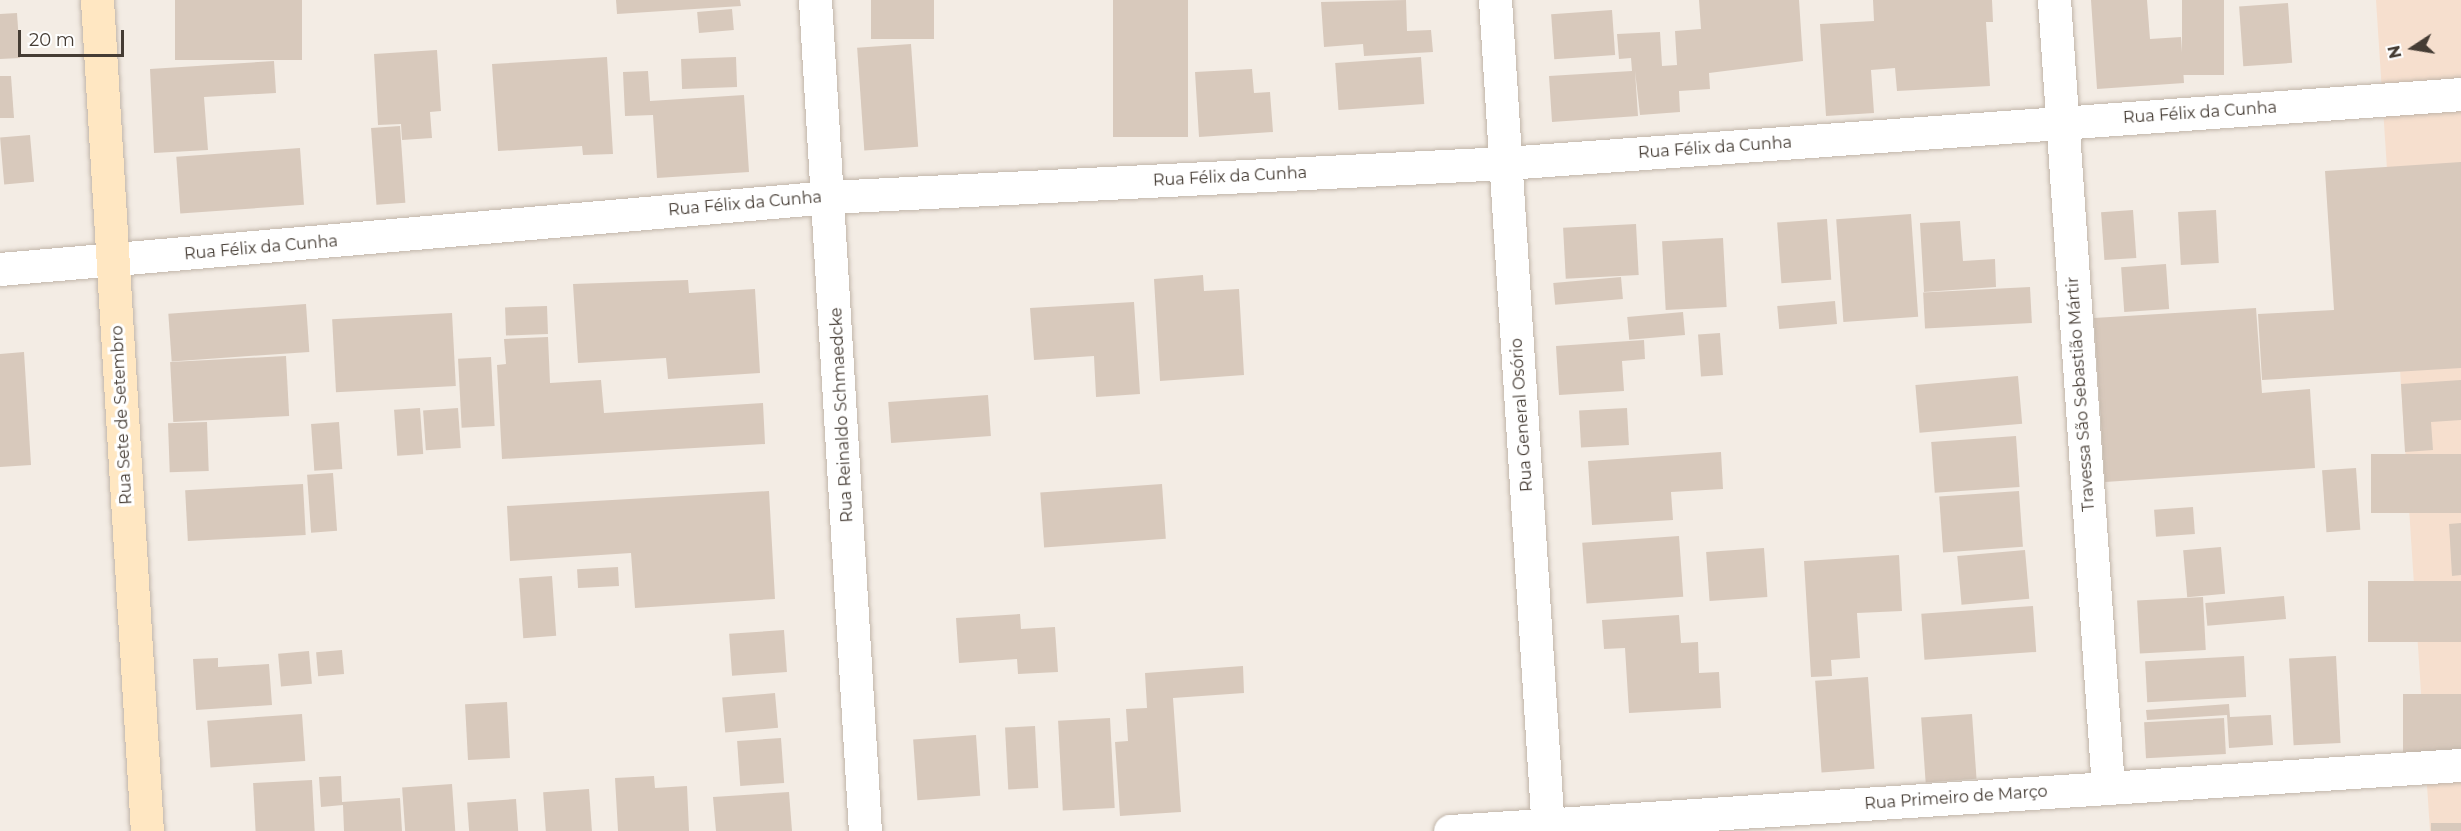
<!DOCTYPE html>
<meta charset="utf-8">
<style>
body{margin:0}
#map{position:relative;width:2461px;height:831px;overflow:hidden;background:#f3ece4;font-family:Montserrat,sans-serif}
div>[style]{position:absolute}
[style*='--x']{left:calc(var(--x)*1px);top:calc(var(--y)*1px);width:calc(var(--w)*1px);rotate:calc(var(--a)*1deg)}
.commercial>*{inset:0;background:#f6dfce}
.building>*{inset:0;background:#d8c9bc;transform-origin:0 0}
.roads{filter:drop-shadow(0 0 2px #c1b5a9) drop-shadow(0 0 2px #c1b5a9)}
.minor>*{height:33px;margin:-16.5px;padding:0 16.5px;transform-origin:16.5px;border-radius:16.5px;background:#fff}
.tertiary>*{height:33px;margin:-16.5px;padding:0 16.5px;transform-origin:16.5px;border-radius:16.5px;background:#fff}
.secondary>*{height:33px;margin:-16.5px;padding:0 16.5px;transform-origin:16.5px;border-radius:16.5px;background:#ffe7c2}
span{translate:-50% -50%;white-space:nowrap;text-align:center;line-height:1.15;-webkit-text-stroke:6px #fff;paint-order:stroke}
.street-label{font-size:16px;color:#453c34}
.north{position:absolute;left:2383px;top:18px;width:60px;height:60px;-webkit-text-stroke:4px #fff;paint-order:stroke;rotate:258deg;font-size:16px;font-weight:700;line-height:24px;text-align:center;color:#453c34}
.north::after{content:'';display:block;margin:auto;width:21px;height:27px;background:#453c34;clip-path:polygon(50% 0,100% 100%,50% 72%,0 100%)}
.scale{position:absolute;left:18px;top:30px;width:106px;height:27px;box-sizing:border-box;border:3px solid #453c34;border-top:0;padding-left:8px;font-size:18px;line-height:21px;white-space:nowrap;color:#453c34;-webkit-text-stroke:4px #fff;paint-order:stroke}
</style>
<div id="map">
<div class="commercial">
<i style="clip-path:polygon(2376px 0,2461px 0,2461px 831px,2430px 831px)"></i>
</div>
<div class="building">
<i style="left:175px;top:0;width:127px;height:60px"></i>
<i style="clip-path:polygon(616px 0,740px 0,741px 6px,617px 14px)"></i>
<i style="left:871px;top:0;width:63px;height:39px"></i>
<i style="left:1113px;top:0;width:75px;height:137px"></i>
<i style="clip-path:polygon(1406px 0,1407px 31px,1431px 30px,1433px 52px,1364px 56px,1363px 44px,1324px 47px,1321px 2px)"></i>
<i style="clip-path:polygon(1699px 0,1799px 0,1803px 61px,1709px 73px,1710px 89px,1679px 91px,1680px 112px,1640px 115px,1635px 71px,1638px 116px,1552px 122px,1549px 76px,1632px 71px,1631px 58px,1619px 59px,1617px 34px,1660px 32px,1662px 66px,1677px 65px,1675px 31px,1701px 29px)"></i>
<i style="clip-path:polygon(1873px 0,1992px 0,1993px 22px,1986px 22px,1990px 86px,1897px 91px,1895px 68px,1871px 70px,1874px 113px,1826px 116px,1820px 24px,1874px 21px)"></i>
<i style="clip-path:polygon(2091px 0,2147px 0,2150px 39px,2181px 37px,2184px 83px,2097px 89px)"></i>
<i style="left:2182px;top:0;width:42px;height:75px"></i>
<i style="left:2288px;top:3px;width:60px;height:49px;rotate:86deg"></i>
<i style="left:732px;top:9px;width:21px;height:35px;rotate:85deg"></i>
<i style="left:1612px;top:10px;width:45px;height:61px;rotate:86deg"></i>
<i style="clip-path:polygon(17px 13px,20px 58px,0 59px,0 14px)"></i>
<i style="left:911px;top:44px;width:103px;height:54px;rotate:86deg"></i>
<i style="clip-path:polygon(437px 50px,441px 111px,430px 112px,432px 138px,402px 140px,401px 124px,378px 125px,374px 54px)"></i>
<i style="clip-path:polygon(607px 57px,613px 154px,583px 155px,582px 146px,498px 151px,492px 64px)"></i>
<i style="left:736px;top:57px;width:30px;height:55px;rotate:88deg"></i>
<i style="left:1421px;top:57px;width:47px;height:86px;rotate:86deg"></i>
<i style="clip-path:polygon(274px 61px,276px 93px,204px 97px,208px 150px,154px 153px,150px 69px)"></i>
<i style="clip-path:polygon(1252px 69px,1254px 93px,1270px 92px,1273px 132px,1199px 137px,1195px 72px)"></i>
<i style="clip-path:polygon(648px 71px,650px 101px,744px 95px,749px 172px,657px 178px,653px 115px,625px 116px,623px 72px)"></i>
<i style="clip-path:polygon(0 76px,11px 76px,14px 118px,0 118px)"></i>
<i style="left:400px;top:126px;width:77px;height:29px;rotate:86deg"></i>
<i style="left:30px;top:135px;width:47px;height:30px;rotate:85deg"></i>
<i style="left:300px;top:148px;width:57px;height:124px;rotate:86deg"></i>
<i style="clip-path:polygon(2461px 162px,2461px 368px,2262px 380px,2258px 314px,2334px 310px,2325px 171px)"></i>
<i style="left:2133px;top:210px;width:48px;height:32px;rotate:86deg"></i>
<i style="left:2216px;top:210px;width:53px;height:38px;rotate:87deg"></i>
<i style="left:1911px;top:214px;width:103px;height:75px;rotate:86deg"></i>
<i style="left:1827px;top:219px;width:61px;height:50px;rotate:86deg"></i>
<i style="clip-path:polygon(1960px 221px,1963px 261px,1995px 259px,1996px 287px,1924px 292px,1920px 223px)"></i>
<i style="left:1636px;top:224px;width:51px;height:73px;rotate:87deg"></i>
<i style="left:1723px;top:238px;width:69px;height:61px;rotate:87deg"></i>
<i style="left:2166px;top:264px;width:45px;height:45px;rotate:86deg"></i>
<i style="clip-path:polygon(1203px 275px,1204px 291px,1239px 289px,1244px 375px,1160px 381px,1154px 279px)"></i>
<i style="left:1621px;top:277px;width:22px;height:68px;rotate:85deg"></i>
<i style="clip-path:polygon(688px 280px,689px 293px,755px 289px,760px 373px,668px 379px,666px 358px,578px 363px,573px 284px)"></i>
<i style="left:2030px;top:287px;width:36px;height:107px;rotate:87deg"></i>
<i style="left:1835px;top:301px;width:23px;height:58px;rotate:85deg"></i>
<i style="clip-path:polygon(1134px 302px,1140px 394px,1096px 397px,1094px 356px,1034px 360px,1030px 308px)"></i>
<i style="left:306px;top:304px;width:48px;height:138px;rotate:86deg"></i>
<i style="left:547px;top:306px;width:28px;height:42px;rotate:88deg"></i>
<i style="clip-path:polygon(2256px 308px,2262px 393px,2310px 389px,2315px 468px,2105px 482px,2094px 318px)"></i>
<i style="left:1683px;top:312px;width:23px;height:56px;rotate:85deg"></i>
<i style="left:452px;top:313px;width:73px;height:120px;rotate:87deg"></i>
<i style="left:1720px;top:333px;width:42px;height:22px;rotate:86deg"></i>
<i style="clip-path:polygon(548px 337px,550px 383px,601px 380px,604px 413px,763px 403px,765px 444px,502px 459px,497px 365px,506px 364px,504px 339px)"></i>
<i style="clip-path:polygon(1644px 340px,1645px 359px,1622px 361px,1624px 391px,1559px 395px,1556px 346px)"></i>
<i style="clip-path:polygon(24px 352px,31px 465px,0 467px,0 354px)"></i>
<i style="left:286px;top:356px;width:60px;height:116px;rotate:87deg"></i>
<i style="left:491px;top:357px;width:69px;height:33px;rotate:87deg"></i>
<i style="left:2018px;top:376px;width:48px;height:103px;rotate:85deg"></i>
<i style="clip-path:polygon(2461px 380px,2461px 420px,2431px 422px,2433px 450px,2405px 452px,2401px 384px)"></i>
<i style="left:988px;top:395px;width:41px;height:100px;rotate:86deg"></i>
<i style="left:420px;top:408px;width:46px;height:26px;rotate:86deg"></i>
<i style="left:458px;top:408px;width:40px;height:35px;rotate:86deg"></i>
<i style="left:1627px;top:408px;width:37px;height:48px;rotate:87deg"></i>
<i style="left:207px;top:422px;width:49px;height:39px;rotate:88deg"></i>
<i style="left:339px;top:422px;width:47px;height:28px;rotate:86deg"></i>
<i style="left:2016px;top:436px;width:51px;height:85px;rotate:86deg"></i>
<i style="clip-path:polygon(1721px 452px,1723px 489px,1671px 492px,1673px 520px,1592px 525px,1588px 461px)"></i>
<i style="left:2461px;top:454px;width:59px;height:90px;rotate:90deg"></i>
<i style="left:2356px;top:468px;width:62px;height:34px;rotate:86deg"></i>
<i style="left:333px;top:473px;width:58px;height:26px;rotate:86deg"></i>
<i style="left:303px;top:484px;width:51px;height:118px;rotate:87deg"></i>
<i style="left:1162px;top:484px;width:55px;height:122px;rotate:86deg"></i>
<i style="clip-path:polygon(769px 491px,775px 599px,635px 608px,631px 553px,510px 561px,507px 506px)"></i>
<i style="left:2019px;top:491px;width:56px;height:80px;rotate:86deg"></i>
<i style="left:2193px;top:507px;width:27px;height:39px;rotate:86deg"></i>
<i style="clip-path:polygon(2461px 523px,2461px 575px,2452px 576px,2449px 524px)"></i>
<i style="left:1679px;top:536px;width:61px;height:97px;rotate:86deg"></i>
<i style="left:2221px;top:547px;width:47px;height:38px;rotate:85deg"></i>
<i style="left:1764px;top:548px;width:49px;height:58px;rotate:86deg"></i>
<i style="left:2025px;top:550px;width:49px;height:68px;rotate:85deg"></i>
<i style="clip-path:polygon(1899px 555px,1902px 611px,1857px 613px,1860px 658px,1831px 660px,1832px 676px,1811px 677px,1804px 561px)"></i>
<i style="left:618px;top:567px;width:19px;height:41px;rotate:87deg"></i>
<i style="left:552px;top:576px;width:60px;height:33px;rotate:86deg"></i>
<i style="left:2461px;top:581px;width:61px;height:93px;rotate:90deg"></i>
<i style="left:2284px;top:596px;width:23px;height:79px;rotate:85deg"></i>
<i style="left:2203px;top:597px;width:53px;height:66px;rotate:87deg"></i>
<i style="left:2033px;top:606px;width:46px;height:112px;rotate:86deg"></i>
<i style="clip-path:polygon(1020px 614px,1021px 629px,1055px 627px,1058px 672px,1018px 674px,1017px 659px,959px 663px,956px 618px)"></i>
<i style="clip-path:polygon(1679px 615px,1681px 643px,1698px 642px,1699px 673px,1719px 672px,1721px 708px,1629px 713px,1625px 648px,1604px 649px,1602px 620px)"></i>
<i style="left:784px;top:630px;width:42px;height:55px;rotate:86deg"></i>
<i style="left:342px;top:650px;width:24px;height:26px;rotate:85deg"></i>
<i style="left:309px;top:651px;width:33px;height:31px;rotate:85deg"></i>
<i style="left:2244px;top:656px;width:41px;height:99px;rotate:87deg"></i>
<i style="left:2336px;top:656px;width:87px;height:47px;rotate:87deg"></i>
<i style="clip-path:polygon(218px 658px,218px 667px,269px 664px,272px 705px,196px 710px,193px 659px)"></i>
<i style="clip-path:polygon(1243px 666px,1244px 693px,1173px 698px,1181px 812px,1120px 816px,1115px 742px,1128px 741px,1126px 709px,1147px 708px,1145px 673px)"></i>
<i style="left:1868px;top:677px;width:92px;height:53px;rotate:86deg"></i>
<i style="left:775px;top:693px;width:35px;height:53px;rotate:85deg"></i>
<i style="left:2461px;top:694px;width:58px;height:58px;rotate:90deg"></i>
<i style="left:507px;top:702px;width:56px;height:42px;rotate:87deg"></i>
<i style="clip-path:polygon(2229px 704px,2230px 717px,2271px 715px,2273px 745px,2229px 748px,2227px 715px,2147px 720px,2146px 710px)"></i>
<i style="left:302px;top:714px;width:47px;height:95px;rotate:86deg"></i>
<i style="left:1972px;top:714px;width:65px;height:51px;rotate:86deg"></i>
<i style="left:1110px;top:718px;width:90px;height:52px;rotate:87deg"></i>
<i style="left:2224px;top:718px;width:36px;height:80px;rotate:87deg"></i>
<i style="left:1035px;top:726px;width:62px;height:30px;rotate:87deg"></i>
<i style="left:976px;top:735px;width:61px;height:63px;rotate:86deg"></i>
<i style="left:781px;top:738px;width:45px;height:44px;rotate:86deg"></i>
<i style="clip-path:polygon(341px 776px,342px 802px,400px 798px,402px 831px,344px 831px,343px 805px,321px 807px,319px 777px)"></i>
<i style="clip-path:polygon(654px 776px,655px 788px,687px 786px,689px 831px,618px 831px,615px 778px)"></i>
<i style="left:312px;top:780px;width:51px;height:59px;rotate:87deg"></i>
<i style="left:452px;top:784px;width:47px;height:50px;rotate:86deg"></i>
<i style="left:589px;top:789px;width:42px;height:46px;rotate:86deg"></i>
<i style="clip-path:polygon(789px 792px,792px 831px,716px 831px,713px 797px)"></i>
<i style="left:516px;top:799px;width:32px;height:49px;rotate:86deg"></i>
<i style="left:2461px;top:823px;width:8px;height:30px;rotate:90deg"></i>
</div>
<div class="roads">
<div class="minor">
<i style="--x:815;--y:0;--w:833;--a:86.56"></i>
<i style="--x:2054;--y:0;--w:790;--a:86.08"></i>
<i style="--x:0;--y:269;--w:832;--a:-4.96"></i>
<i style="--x:829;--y:197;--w:678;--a:-2.88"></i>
<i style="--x:1506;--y:163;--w:957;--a:-4.13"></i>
<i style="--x:1450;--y:831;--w:1013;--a:-3.74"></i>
</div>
<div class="tertiary">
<i style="--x:1495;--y:0;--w:833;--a:86.35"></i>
</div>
<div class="secondary">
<i style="--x:97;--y:0;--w:833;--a:86.56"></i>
</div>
</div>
<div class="street-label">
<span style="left:2200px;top:113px;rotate:-4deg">Rua Félix da Cunha</span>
<span style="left:1715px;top:148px;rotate:-4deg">Rua Félix da Cunha</span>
<span style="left:1230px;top:177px;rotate:-3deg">Rua Félix da Cunha</span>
<span style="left:745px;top:204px;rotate:-5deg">Rua Félix da Cunha</span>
<span style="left:261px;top:248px;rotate:-5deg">Rua Félix da Cunha</span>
<span style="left:2081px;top:394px;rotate:-94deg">Travessa São Sebastião Mártir</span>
<span style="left:122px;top:415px;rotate:-93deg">Rua Sete de Setembro</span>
<span style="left:842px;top:415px;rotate:-93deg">Rua Reinaldo Schmaedcke</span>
<span style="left:1522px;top:415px;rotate:-94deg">Rua General Osório</span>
<span style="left:1956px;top:798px;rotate:-4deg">Rua Primeiro de Março</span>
</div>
<div class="north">N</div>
<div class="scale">20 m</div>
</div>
